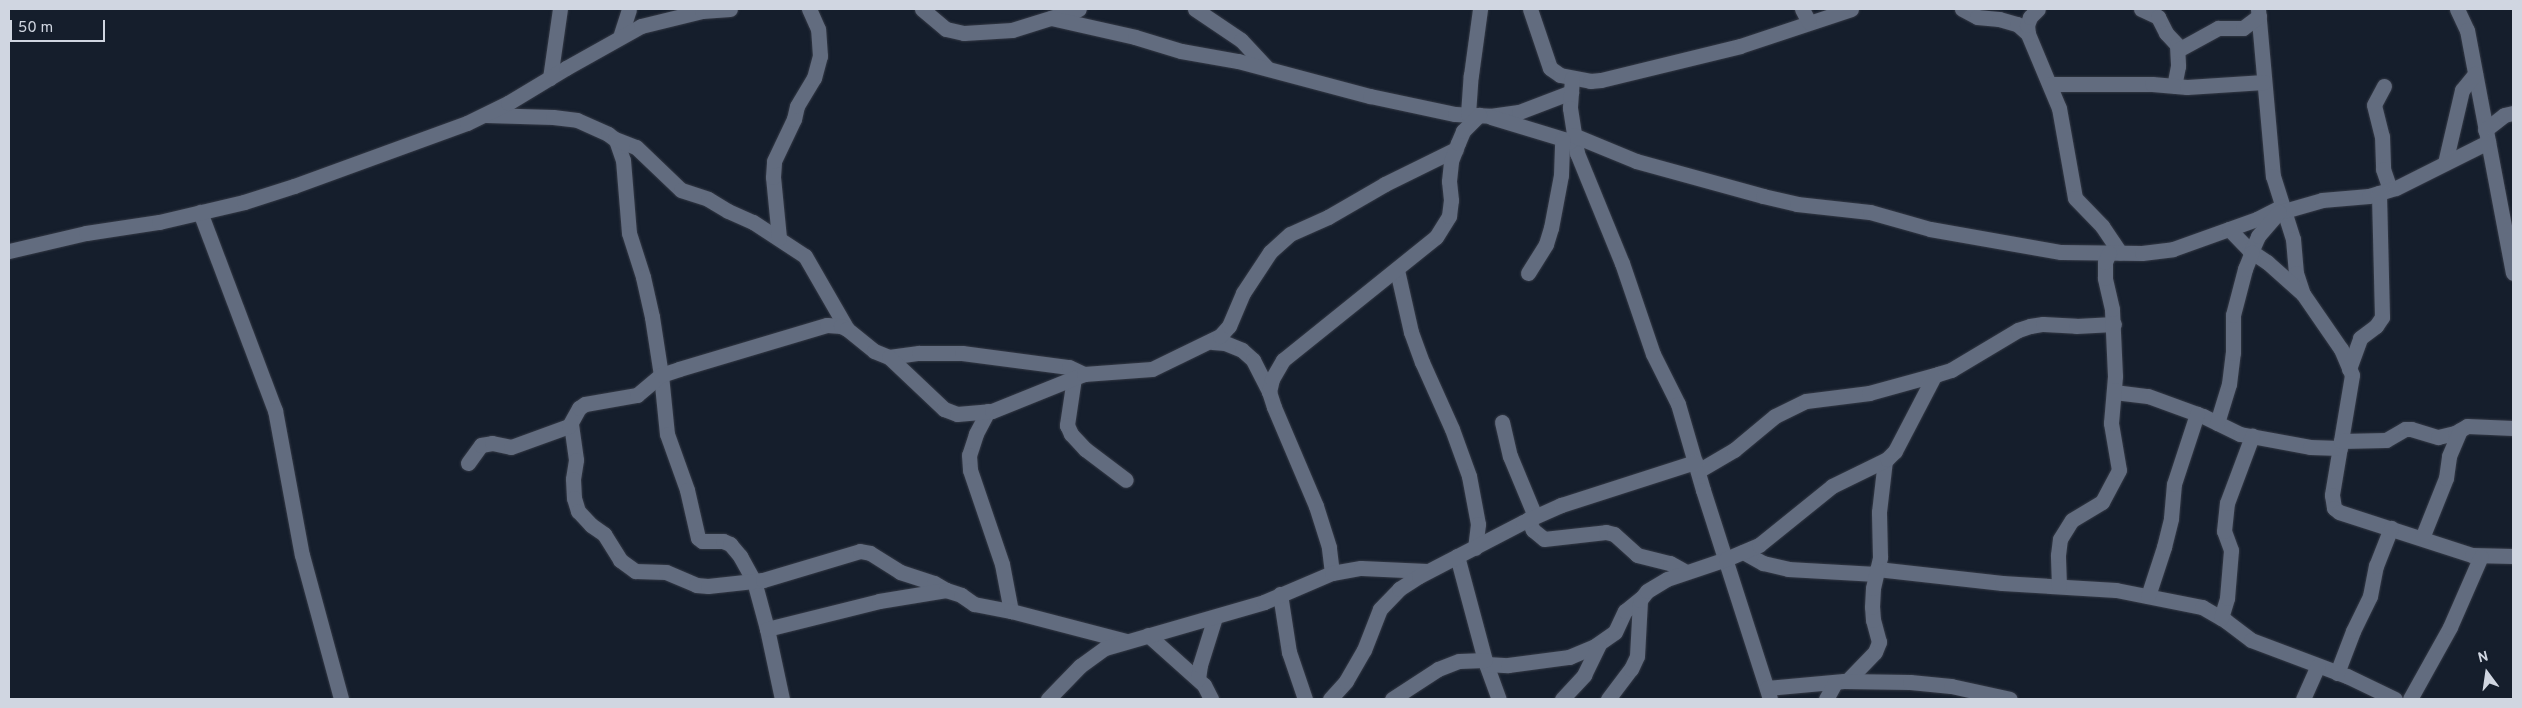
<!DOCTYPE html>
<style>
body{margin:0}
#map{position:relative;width:2522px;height:708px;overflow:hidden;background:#151e2c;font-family:Overpass,sans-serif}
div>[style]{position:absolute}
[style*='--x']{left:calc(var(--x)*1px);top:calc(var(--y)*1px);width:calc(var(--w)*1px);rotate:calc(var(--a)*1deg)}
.roads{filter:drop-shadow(0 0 1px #343945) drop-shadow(0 0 1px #343945)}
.minor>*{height:15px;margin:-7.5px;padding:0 7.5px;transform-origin:7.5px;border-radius:7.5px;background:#626c7f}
span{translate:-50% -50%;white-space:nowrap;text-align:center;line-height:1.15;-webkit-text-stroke:4.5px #151e2c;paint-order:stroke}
.frame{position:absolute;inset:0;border:10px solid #d0d6e1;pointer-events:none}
.north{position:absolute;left:2462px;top:648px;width:50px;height:50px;-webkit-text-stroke:4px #151e2c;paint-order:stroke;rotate:346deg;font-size:14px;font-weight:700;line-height:20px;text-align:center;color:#d0d6e1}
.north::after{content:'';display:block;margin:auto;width:18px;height:22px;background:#d0d6e1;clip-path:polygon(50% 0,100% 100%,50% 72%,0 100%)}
.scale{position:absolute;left:10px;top:20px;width:95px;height:22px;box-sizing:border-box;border:2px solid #d0d6e1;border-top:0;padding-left:6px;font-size:15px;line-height:18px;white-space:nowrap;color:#d0d6e1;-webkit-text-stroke:4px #151e2c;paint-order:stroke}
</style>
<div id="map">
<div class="roads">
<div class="minor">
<i style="--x:922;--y:9;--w:31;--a:40"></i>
<i style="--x:946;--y:29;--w:18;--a:13"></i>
<i style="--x:964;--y:33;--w:48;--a:-3.6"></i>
<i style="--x:1012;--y:30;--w:70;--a:-17.4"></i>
<i style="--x:1195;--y:9;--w:55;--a:34"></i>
<i style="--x:1241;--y:40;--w:38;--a:47"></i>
<i style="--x:1530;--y:9;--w:62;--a:71.3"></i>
<i style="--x:1550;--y:68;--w:12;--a:35"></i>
<i style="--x:1560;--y:75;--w:31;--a:11"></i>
<i style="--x:1590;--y:81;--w:11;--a:-5"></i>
<i style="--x:1601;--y:80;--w:143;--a:-13.7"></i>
<i style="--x:1740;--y:46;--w:117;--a:-18.4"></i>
<i style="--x:1802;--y:9;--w:15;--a:62"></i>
<i style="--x:1962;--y:9;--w:17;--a:28"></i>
<i style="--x:1977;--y:17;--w:22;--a:5"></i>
<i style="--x:1999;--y:19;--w:19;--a:16"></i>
<i style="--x:2017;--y:24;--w:15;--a:42"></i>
<i style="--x:2028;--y:34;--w:80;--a:67.3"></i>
<i style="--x:2059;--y:108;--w:91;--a:79.9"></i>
<i style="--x:2075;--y:198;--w:39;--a:46"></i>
<i style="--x:2102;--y:226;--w:32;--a:56"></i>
<i style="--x:2141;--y:9;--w:19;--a:25"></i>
<i style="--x:2158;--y:17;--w:18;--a:63"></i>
<i style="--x:2166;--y:33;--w:16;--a:47"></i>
<i style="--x:2177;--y:45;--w:21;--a:87"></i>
<i style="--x:2178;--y:66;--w:20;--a:101"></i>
<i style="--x:2258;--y:9;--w:168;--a:84.9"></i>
<i style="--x:2273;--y:176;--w:66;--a:72.4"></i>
<i style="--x:2293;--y:239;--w:34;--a:85"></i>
<i style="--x:2296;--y:273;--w:22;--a:72"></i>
<i style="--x:2303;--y:294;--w:67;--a:55.4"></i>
<i style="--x:2341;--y:349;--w:28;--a:67"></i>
<i style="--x:2352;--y:375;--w:122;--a:99.5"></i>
<i style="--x:2332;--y:495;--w:13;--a:81"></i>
<i style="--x:2334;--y:508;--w:6;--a:39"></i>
<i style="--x:2339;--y:512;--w:140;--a:17.9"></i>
<i style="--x:2472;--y:555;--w:41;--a:1.4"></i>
<i style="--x:2457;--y:9;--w:23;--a:65"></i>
<i style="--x:2467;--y:30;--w:247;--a:79.3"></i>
<i style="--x:1051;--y:18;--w:86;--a:12.7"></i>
<i style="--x:1135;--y:37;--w:48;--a:16.9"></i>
<i style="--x:1181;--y:51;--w:58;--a:10"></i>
<i style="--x:1238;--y:61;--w:137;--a:14.9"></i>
<i style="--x:1370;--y:96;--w:87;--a:12"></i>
<i style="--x:1455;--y:114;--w:35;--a:3"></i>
<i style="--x:1490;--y:116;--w:29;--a:-8"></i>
<i style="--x:1519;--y:112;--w:56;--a:-21"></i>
<i style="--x:2028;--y:34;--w:9;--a:-96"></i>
<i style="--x:2027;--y:25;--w:9;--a:-69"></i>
<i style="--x:2030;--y:17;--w:11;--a:-45"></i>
<i style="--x:620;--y:37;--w:29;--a:-72"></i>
<i style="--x:2178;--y:50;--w:46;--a:-28.8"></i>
<i style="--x:2218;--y:28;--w:25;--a:0"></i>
<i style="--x:2243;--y:28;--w:20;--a:-37"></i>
<i style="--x:550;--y:78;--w:70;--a:-81.8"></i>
<i style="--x:1572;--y:78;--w:30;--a:94"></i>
<i style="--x:1570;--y:108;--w:46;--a:81.2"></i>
<i style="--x:1577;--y:153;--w:119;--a:67.8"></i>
<i style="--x:1622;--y:263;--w:96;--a:71.2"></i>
<i style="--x:1653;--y:354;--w:56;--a:63.4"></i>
<i style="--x:1678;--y:404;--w:90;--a:73.8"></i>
<i style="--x:1703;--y:490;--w:219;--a:72.2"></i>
<i style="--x:2050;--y:84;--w:102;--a:0"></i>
<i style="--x:2152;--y:84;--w:35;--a:5"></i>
<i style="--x:2187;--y:87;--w:77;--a:-3.7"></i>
<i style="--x:2384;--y:86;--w:21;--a:118"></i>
<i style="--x:2374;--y:105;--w:32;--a:76"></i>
<i style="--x:2382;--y:136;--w:33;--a:88"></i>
<i style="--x:2383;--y:169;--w:21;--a:71"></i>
<i style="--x:1468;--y:114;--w:39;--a:-86"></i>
<i style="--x:1471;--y:75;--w:67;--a:-82.2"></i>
<i style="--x:486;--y:115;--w:67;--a:1.7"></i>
<i style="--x:553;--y:117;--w:24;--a:7"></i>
<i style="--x:577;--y:120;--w:34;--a:24"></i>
<i style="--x:608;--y:134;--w:10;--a:37"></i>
<i style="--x:616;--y:140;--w:21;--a:71"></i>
<i style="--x:623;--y:160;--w:73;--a:85.3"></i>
<i style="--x:629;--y:233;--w:46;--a:72.3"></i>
<i style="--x:643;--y:277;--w:41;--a:77.3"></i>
<i style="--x:652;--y:317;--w:59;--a:81.2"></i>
<i style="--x:661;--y:375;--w:59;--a:84.2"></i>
<i style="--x:667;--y:434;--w:59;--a:70.3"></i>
<i style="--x:687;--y:490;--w:49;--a:77.1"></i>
<i style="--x:698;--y:538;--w:5;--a:37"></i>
<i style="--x:702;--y:541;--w:21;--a:0"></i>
<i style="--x:723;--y:541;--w:8;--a:23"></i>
<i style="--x:730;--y:544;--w:16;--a:50"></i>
<i style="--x:740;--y:556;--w:29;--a:61"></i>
<i style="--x:754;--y:581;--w:50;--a:74.8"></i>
<i style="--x:767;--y:629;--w:72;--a:77.9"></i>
<i style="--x:1491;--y:117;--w:83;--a:16.9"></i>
<i style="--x:2485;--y:130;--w:24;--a:-38"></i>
<i style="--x:2504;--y:115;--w:9;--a:-13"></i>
<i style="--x:1573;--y:135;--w:68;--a:22.4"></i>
<i style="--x:1636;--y:161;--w:132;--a:15.4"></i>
<i style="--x:1763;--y:196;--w:35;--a:13"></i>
<i style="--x:1797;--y:204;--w:73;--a:6.3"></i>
<i style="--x:1870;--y:212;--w:62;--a:15.8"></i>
<i style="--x:1930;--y:229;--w:133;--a:10"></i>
<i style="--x:2061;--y:252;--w:81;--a:0.7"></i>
<i style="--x:2142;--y:253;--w:31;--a:-7"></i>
<i style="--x:2173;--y:249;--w:89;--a:-19.7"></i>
<i style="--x:2257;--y:219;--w:28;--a:-27"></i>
<i style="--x:615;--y:139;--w:22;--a:21"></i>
<i style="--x:636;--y:147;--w:62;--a:43.7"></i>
<i style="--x:681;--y:190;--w:28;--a:18"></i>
<i style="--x:708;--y:199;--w:23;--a:31"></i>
<i style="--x:728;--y:211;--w:27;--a:24"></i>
<i style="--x:753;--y:222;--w:62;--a:33.2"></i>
<i style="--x:805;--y:256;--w:84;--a:60.1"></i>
<i style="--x:2445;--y:163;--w:75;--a:-76.9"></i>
<i style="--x:2462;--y:90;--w:21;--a:-51"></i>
<i style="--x:2284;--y:211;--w:40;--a:-16"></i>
<i style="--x:2322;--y:200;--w:47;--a:-4.9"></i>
<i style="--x:2369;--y:196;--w:28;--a:-17"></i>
<i style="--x:2396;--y:188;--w:103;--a:-26.6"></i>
<i style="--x:200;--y:212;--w:212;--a:69.3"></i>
<i style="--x:275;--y:410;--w:147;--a:79.5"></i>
<i style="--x:302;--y:555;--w:149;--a:74.8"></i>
<i style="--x:2229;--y:229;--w:29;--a:46"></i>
<i style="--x:2249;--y:250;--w:22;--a:34"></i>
<i style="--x:2267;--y:262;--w:48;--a:41.6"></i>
<i style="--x:779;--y:238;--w:61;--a:-95.6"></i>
<i style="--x:773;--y:177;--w:16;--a:-86"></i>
<i style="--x:774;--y:161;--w:47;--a:-64.5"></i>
<i style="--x:794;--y:119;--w:13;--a:-77"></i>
<i style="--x:797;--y:106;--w:33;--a:-59"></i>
<i style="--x:814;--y:78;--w:23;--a:-75"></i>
<i style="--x:820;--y:56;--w:27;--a:-94"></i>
<i style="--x:818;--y:29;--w:22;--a:-114"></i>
<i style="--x:9;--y:251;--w:79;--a:-13.2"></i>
<i style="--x:86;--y:233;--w:74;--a:-8.6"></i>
<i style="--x:159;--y:222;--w:87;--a:-13.2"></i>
<i style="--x:244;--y:202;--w:52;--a:-17.7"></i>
<i style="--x:294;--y:186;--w:184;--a:-20"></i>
<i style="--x:467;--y:123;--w:46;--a:-26"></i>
<i style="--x:508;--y:103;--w:68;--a:-31.1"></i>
<i style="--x:566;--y:68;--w:86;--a:-29.2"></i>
<i style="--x:641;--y:26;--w:63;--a:-13.8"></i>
<i style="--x:702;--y:11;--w:28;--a:-4"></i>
<i style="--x:2251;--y:252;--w:17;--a:-66"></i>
<i style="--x:2258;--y:236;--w:32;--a:-49"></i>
<i style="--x:1397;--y:270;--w:64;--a:77.3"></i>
<i style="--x:1411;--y:332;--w:32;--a:70"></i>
<i style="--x:1422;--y:362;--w:73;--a:65.9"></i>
<i style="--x:1452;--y:429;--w:50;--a:70.1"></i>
<i style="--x:1469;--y:476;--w:49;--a:79.4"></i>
<i style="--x:1478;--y:524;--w:24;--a:97"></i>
<i style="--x:1528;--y:273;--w:34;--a:-58"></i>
<i style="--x:1546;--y:244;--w:17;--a:-73"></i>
<i style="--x:1551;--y:228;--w:54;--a:-79.3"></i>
<i style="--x:1561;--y:175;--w:36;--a:-88"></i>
<i style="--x:1212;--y:342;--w:13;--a:4"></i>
<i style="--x:1225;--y:343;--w:18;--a:22"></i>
<i style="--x:1242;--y:350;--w:15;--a:42"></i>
<i style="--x:1253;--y:360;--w:36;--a:63"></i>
<i style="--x:889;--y:357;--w:30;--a:-8"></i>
<i style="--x:919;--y:353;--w:43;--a:0"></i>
<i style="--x:962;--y:353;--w:108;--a:7.5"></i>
<i style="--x:1069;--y:367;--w:17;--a:25"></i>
<i style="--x:2349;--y:369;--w:33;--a:-70"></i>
<i style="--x:2360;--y:338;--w:20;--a:-37"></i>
<i style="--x:2376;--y:326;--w:11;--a:-56"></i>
<i style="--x:2382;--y:317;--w:124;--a:-91.4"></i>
<i style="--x:1074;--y:378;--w:48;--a:98.5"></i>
<i style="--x:1067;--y:425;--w:10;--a:66"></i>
<i style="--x:1071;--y:434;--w:21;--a:47"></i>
<i style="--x:1085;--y:449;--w:51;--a:37.1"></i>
<i style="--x:2114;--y:392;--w:34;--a:7"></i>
<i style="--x:2148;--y:396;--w:59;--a:20"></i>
<i style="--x:2203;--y:416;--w:41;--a:25.9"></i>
<i style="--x:2240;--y:434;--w:71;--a:10.5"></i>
<i style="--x:2310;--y:447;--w:30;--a:2"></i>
<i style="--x:988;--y:411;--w:26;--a:118"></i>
<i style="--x:976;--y:434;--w:22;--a:108"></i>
<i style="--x:969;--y:455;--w:15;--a:86"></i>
<i style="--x:970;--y:470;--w:99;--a:71.2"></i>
<i style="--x:1002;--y:564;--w:48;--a:79.2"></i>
<i style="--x:1502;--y:422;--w:35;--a:77"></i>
<i style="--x:1510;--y:456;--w:65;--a:67.4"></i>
<i style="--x:2217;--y:423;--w:41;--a:-72.9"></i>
<i style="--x:2229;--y:384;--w:31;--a:-83"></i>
<i style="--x:2233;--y:353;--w:38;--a:-90"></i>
<i style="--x:2233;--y:315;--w:48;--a:-75.4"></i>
<i style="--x:2245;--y:269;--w:18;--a:-68"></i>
<i style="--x:571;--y:424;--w:36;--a:82"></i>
<i style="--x:576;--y:460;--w:19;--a:99"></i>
<i style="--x:573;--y:479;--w:19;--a:87"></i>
<i style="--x:574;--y:498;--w:14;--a:73"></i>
<i style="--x:578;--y:511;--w:19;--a:47"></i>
<i style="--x:591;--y:525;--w:16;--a:35"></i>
<i style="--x:604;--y:534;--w:31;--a:58"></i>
<i style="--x:620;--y:560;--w:19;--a:36"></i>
<i style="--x:635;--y:571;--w:31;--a:2"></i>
<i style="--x:666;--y:572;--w:33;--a:23"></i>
<i style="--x:696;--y:585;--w:12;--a:5"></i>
<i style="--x:708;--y:586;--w:55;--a:-6.2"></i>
<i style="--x:763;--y:580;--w:101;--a:-16.6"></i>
<i style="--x:860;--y:551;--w:10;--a:11"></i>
<i style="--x:870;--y:553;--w:36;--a:32"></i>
<i style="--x:900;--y:572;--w:36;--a:18"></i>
<i style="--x:934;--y:583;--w:14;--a:30"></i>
<i style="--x:2341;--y:441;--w:45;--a:-1.3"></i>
<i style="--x:2386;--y:440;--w:22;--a:-30"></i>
<i style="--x:2405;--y:429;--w:6;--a:0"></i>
<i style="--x:2411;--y:429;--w:28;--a:17"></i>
<i style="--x:2438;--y:437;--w:17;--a:-13"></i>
<i style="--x:2455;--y:433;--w:14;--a:-30"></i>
<i style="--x:2467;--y:426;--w:46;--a:2.5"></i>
<i style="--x:468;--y:463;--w:22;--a:-54"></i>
<i style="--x:481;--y:445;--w:11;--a:-10"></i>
<i style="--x:492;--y:443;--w:19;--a:12"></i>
<i style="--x:511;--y:447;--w:62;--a:-19.9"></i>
<i style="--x:569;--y:426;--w:21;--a:-61"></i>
<i style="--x:579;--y:408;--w:7;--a:-34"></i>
<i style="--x:585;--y:404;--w:53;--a:-9.8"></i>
<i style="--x:637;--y:395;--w:31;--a:-40"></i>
<i style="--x:661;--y:375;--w:19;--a:-18"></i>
<i style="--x:679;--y:369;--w:154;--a:-16.6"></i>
<i style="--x:827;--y:325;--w:14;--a:4"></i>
<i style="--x:841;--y:326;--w:7;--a:27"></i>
<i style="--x:847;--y:329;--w:35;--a:39"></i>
<i style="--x:874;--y:351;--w:16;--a:22"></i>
<i style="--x:889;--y:357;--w:76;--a:43.4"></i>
<i style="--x:944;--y:409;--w:14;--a:21"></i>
<i style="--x:957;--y:414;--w:35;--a:-5"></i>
<i style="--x:992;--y:411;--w:99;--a:-21.9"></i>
<i style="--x:1084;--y:374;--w:68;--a:-4.2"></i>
<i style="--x:1152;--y:369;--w:76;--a:-25.9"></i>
<i style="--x:1220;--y:336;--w:13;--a:-48"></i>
<i style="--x:1229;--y:326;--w:36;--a:-67"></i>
<i style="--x:1243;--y:293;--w:49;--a:-56.6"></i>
<i style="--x:1270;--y:252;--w:27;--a:-42"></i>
<i style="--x:1290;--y:234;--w:42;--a:-24.1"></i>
<i style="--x:1328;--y:217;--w:66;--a:-30.1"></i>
<i style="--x:1385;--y:184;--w:79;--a:-26.2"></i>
<i style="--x:1698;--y:471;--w:42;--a:-30.3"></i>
<i style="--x:1734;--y:450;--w:53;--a:-39.7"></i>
<i style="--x:1775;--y:416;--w:34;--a:-26"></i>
<i style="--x:1806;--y:401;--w:64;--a:-7.2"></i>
<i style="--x:1869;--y:393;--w:72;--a:-15.4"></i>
<i style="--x:1938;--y:374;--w:14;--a:-17"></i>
<i style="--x:1951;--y:370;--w:78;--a:-30.8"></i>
<i style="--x:2018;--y:330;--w:13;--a:-18"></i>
<i style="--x:2030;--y:326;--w:13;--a:-9"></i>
<i style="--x:2043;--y:324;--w:33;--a:3"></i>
<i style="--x:2076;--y:326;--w:38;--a:-3"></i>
<i style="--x:1528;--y:519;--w:12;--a:66"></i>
<i style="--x:1533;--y:530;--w:14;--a:39"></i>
<i style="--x:1544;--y:539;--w:62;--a:-6.4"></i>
<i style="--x:1606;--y:532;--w:8;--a:14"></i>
<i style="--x:1614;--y:534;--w:31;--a:42"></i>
<i style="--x:1637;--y:555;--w:34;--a:14"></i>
<i style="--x:1670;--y:563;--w:18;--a:29"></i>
<i style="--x:2422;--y:538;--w:65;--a:-68.2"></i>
<i style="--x:2446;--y:478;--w:22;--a:-82"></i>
<i style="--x:2449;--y:456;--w:28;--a:-67"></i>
<i style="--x:1743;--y:552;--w:23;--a:29"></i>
<i style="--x:1763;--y:563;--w:26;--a:13"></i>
<i style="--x:1788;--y:569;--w:88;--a:3.3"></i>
<i style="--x:1457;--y:556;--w:112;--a:75"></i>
<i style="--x:1486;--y:664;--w:37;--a:70"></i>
<i style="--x:1877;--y:569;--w:126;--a:6.4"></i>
<i style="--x:2002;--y:583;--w:114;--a:3.5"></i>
<i style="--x:2116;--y:590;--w:88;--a:11.2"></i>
<i style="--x:2202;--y:607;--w:28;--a:30"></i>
<i style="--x:2226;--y:621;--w:31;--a:37"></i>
<i style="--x:2251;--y:640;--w:103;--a:20.6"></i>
<i style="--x:2347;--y:676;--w:53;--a:25.6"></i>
<i style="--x:1332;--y:573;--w:26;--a:-97"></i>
<i style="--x:1329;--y:547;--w:43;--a:-107.6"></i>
<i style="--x:1316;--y:506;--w:108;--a:-113"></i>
<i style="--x:1274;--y:407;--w:16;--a:-108"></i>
<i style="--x:1269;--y:392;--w:13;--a:-77"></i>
<i style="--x:1272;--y:379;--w:22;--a:-60"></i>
<i style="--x:1283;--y:360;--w:196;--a:-38.8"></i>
<i style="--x:1436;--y:237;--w:25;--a:-58"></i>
<i style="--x:1449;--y:216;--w:16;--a:-83"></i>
<i style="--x:1451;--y:200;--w:19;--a:-96"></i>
<i style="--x:1449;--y:181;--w:20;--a:-84"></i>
<i style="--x:1451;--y:161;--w:19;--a:-69"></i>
<i style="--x:1458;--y:143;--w:13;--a:-67"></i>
<i style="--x:1463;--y:131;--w:23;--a:-45"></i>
<i style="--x:2059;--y:586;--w:31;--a:-92"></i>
<i style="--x:2058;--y:555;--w:16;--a:-83"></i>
<i style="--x:2060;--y:539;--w:22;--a:-58"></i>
<i style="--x:2072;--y:520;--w:35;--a:-31"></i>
<i style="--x:2102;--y:502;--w:36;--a:-62"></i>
<i style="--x:2119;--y:470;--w:48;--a:-99.7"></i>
<i style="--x:2111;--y:423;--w:47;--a:-85.1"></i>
<i style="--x:2115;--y:376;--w:67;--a:-92.6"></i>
<i style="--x:2112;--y:309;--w:32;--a:-103"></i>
<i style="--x:2105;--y:278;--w:16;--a:-90"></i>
<i style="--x:2105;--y:262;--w:10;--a:-66"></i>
<i style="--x:1280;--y:594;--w:59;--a:81.2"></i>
<i style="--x:1289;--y:652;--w:50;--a:71.2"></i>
<i style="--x:2148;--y:596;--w:52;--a:-71.9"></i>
<i style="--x:2164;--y:547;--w:30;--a:-76"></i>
<i style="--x:2171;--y:518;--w:34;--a:-85"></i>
<i style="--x:2174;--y:484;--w:74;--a:-71.8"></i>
<i style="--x:2221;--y:618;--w:21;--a:-73"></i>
<i style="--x:2227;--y:598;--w:48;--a:-85.2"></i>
<i style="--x:2231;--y:550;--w:20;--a:-110"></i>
<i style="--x:2224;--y:531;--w:28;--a:-84"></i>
<i style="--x:2227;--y:503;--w:72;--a:-69.5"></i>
<i style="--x:767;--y:629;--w:115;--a:-14"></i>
<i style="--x:879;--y:601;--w:68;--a:-9.3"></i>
<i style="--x:946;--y:590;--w:16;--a:18"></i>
<i style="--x:961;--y:595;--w:16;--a:35"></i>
<i style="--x:974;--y:604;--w:38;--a:11"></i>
<i style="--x:1011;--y:611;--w:119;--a:14.6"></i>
<i style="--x:1148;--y:635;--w:75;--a:41.8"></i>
<i style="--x:1204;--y:685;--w:16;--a:63"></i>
<i style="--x:1486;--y:664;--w:22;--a:3"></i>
<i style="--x:1508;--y:665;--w:62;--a:-7.5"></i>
<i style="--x:1569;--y:657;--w:28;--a:-23"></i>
<i style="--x:1595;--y:646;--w:24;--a:-35"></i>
<i style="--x:1615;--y:632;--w:23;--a:-65"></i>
<i style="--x:1625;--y:611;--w:21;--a:-39"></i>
<i style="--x:2337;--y:673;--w:45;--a:-69.1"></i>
<i style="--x:2353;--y:631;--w:39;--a:-64"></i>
<i style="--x:2370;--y:596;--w:31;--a:-79"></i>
<i style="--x:2376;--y:566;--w:41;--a:-68.5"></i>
<i style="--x:1198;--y:679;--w:14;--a:-82"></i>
<i style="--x:1200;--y:665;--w:50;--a:-72.6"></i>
<i style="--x:1847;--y:681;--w:40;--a:-46"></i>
<i style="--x:1875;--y:652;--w:11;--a:-68"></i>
<i style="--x:1879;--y:642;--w:23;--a:-105"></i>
<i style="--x:1873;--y:620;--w:13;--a:-94"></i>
<i style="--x:1872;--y:607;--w:19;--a:-87"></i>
<i style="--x:1873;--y:588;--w:32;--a:-77"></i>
<i style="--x:1880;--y:557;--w:45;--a:-91.3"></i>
<i style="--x:1879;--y:512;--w:52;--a:-83.4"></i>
<i style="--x:1767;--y:688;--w:77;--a:-5.2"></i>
<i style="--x:1844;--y:681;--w:66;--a:0.9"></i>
<i style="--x:1910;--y:682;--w:41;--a:5.6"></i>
<i style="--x:1951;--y:686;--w:60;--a:12.4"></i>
<i style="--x:1048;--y:699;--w:46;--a:-45.9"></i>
<i style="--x:1080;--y:666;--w:31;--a:-36"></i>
<i style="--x:1105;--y:648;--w:166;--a:-16.1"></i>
<i style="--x:1264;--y:602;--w:74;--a:-23.1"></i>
<i style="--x:1332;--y:573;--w:29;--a:-10"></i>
<i style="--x:1361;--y:568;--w:66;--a:2.6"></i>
<i style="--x:1330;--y:699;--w:24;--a:-48"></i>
<i style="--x:1346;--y:681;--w:36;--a:-60"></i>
<i style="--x:1364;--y:650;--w:44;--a:-68.7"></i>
<i style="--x:1380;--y:609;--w:28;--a:-46"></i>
<i style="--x:1399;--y:589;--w:24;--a:-33"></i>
<i style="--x:1419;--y:576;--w:117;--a:-27.4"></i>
<i style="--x:1523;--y:522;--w:42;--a:-24.1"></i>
<i style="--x:1561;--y:505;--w:141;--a:-17.8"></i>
<i style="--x:1392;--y:699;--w:55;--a:-33.1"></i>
<i style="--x:1438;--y:669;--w:22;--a:-21"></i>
<i style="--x:1459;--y:661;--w:26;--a:-2"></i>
<i style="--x:1562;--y:699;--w:33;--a:-47"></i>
<i style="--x:1584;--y:675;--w:34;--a:-64"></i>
<i style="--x:1608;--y:699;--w:38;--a:-53"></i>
<i style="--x:1631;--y:669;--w:14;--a:-65"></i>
<i style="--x:1637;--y:656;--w:56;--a:-86.9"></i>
<i style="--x:1640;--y:600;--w:11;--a:-52"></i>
<i style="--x:1647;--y:591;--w:23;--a:-31"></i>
<i style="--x:1667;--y:579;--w:62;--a:-18.7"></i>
<i style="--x:1726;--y:559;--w:36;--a:-23"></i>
<i style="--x:1759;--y:545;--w:94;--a:-38.9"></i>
<i style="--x:1832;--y:486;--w:61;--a:-26.1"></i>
<i style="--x:1887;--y:459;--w:11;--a:-45"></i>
<i style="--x:1895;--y:451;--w:85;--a:-62.5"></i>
<i style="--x:1826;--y:699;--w:18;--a:-61"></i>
<i style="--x:2303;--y:699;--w:36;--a:-66"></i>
<i style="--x:2410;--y:699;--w:82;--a:-60.9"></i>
<i style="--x:2450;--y:627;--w:77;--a:-66.4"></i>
</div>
</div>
<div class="frame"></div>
<div class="north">N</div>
<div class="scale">50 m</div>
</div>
